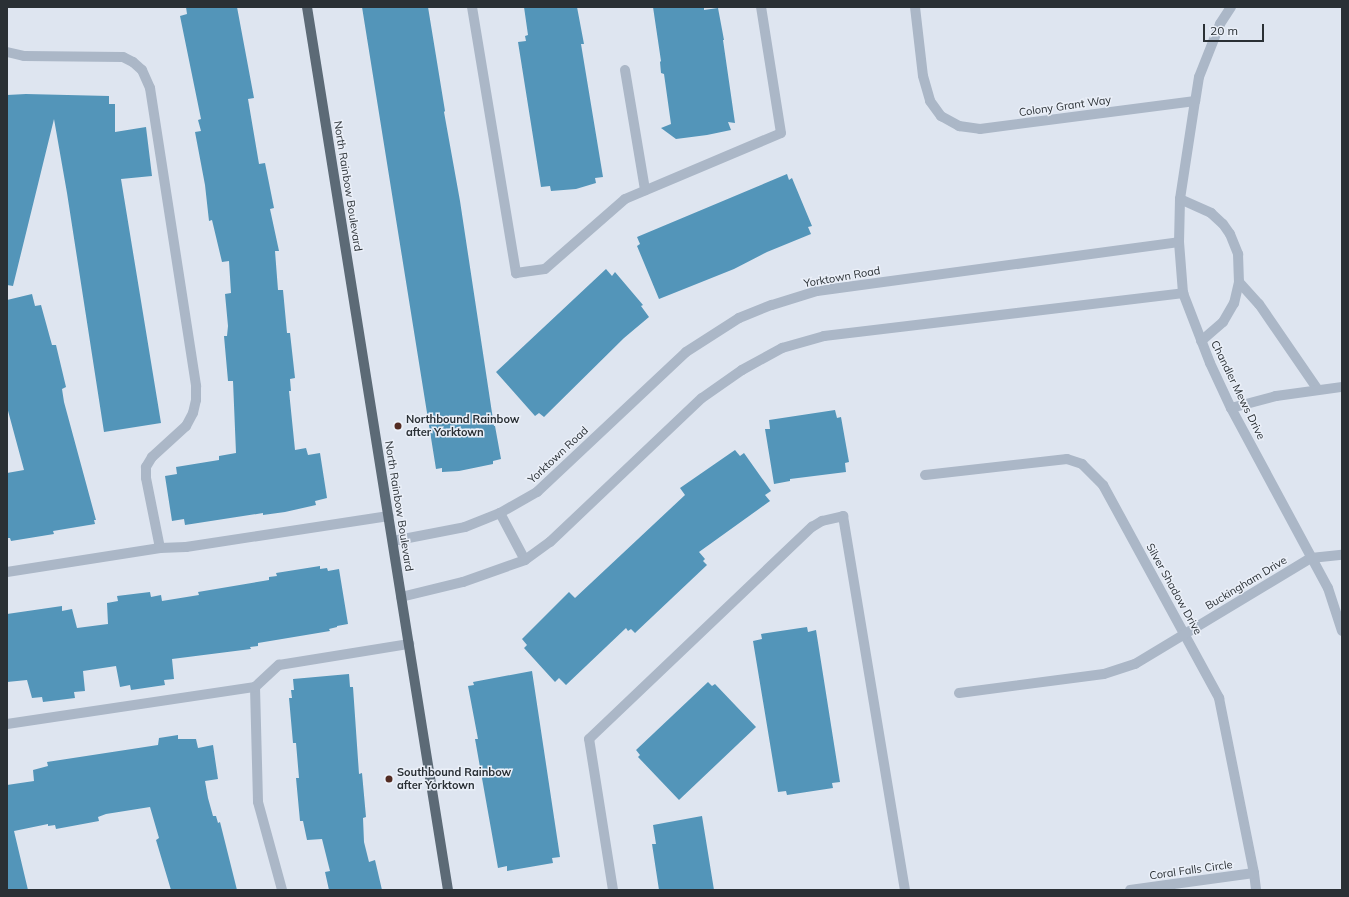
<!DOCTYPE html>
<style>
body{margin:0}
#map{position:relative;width:1349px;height:897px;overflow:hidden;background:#dee5f0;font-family:Mulish,sans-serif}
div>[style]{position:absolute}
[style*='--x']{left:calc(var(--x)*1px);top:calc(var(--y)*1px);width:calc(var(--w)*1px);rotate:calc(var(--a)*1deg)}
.building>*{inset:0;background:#5395b9}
.minor>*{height:10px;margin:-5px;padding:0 5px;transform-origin:5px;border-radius:5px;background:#abb7c7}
.major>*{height:10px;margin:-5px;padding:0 5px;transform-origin:5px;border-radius:5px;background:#5c6a76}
.dots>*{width:11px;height:11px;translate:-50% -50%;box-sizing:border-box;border:2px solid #eaeff8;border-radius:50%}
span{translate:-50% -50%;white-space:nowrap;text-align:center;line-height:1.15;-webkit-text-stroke:3px #eaeff8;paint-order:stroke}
.street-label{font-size:11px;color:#2a3035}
.poi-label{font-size:11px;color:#2a3035;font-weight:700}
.left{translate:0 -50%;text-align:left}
.frame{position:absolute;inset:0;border:8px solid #2a3035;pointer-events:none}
.scale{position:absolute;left:1203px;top:24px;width:61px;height:18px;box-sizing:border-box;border:2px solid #2a3035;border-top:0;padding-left:5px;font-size:12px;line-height:14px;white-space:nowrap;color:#2a3035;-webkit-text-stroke:3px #eaeff8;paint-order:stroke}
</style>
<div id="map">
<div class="building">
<i style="clip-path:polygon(186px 7px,237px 7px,254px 98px,248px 99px,259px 164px,265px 163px,274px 208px,270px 209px,279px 251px,275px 251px,278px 290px,283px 290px,287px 333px,290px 333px,295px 378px,290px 379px,291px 391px,289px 391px,295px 450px,306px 448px,308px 455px,320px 453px,327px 498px,315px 501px,316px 505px,285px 512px,263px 515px,263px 513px,185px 525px,184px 519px,172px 521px,165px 476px,177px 474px,176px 467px,219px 460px,219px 456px,236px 453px,233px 381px,228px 381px,224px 336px,227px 336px,228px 326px,225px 294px,231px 293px,229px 261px,222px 262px,212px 220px,209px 221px,205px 185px,195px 132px,201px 131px,198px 120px,201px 119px,180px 16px,187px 14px)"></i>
<i style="clip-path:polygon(362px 7px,428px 7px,445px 111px,444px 112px,460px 201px,494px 426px,495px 426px,501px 459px,493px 461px,493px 464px,459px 471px,442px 472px,442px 468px,436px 469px)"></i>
<i style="clip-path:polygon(524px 7px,577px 7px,584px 44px,581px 44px,603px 177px,595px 178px,596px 183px,576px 189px,551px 191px,550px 186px,541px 187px,518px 42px,526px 41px,525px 36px,528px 35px)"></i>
<i style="clip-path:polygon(653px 7px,704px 7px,704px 10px,718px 8px,724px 40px,723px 40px,735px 123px,728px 122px,731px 130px,707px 135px,676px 139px,661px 128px,671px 124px,664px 74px,661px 73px,660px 62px,661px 61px)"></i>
<i style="clip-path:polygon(26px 94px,109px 96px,109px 104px,115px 104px,115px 132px,146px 127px,152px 176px,121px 179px,161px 423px,104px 432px,67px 193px,54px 119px,13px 286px,7px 285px,7px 95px)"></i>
<i style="clip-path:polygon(787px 174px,789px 180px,792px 178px,812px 226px,808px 227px,811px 234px,767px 252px,734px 269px,659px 299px,637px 246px,640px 244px,637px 237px)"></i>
<i style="clip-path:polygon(606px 269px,612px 276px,615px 272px,643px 305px,641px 306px,649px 317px,624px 338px,544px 417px,539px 413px,535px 416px,496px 372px)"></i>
<i style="clip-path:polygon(32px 294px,35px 306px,41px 305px,52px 345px,56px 345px,66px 387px,62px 389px,64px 402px,96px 520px,94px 520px,95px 524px,53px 531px,54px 534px,11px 541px,10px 538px,7px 538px,7px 473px,24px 470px,7px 407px,7px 300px)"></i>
<i style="clip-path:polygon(835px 410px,837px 418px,841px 417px,849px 462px,845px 463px,846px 472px,790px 479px,790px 481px,774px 484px,765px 429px,770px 429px,769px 420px)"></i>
<i style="clip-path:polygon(735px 450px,740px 456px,744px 453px,771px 491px,765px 495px,770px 501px,699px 552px,705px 559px,703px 561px,707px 565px,635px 633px,631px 629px,628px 631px,626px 628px,566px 685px,559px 678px,555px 682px,524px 648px,527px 645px,522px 639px,569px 592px,575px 598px,685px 495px,680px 488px)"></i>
<i style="clip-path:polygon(320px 566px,320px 569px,327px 568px,328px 571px,339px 569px,348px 624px,337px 626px,337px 627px,329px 629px,330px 631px,258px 643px,258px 646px,250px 647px,251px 649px,172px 659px,174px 679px,164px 680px,165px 685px,131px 690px,130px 685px,120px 687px,116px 666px,83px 671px,85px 691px,74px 692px,75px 698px,43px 702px,42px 697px,32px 698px,27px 680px,7px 682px,7px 614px,62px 606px,62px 611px,72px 609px,77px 628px,108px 624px,107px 603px,118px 601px,117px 596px,150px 592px,151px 597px,161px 595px,162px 601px,199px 595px,198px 592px,269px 580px,269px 577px,277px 576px,276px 573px)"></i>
<i style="clip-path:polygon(807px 627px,808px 632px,816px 630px,840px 782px,832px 783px,833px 788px,787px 795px,786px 791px,778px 792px,753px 641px,762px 639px,761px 634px)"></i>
<i style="clip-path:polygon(532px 671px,560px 857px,552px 858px,553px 863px,507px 871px,507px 866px,498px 868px,475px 739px,478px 739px,468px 686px,474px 685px,473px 682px)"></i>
<i style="clip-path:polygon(349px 674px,350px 687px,353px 687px,359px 774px,362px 773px,366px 817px,363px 818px,364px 842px,369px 862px,375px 860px,382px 890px,329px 890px,325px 872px,330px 871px,322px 839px,307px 840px,303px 821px,300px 821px,296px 778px,299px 778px,296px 743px,293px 743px,289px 698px,292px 698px,291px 690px,294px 690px,293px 679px)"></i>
<i style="clip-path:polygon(708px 682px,712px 686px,715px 684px,756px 727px,679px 800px,638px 757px,640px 755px,636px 750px)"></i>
<i style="clip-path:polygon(178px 735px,178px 739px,196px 739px,198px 748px,213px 745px,218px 779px,205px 781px,208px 798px,213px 816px,216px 816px,218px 823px,220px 822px,237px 890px,171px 890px,156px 840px,159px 838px,150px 807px,106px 814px,98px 817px,99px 821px,56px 829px,55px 825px,48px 826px,48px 824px,14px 831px,28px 890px,7px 890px,7px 785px,34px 781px,33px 770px,48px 766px,47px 762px,158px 745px,159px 738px)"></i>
<i style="clip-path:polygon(702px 816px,714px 890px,659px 890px,652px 844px,656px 844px,653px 825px)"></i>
</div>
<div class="minor">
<i style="--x:472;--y:7;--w:270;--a:80.6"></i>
<i style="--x:516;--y:273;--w:29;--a:-8"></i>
<i style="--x:545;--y:269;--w:106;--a:-41.2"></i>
<i style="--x:625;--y:199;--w:169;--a:-22.9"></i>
<i style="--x:781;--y:133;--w:128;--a:-99"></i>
<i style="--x:915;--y:7;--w:69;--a:83.4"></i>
<i style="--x:923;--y:76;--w:26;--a:74"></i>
<i style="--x:930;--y:101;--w:19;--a:54"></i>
<i style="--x:941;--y:116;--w:21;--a:29"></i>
<i style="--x:959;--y:126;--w:21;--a:8"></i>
<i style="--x:980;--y:129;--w:217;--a:-7.4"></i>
<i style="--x:1231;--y:7;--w:20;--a:123"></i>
<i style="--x:1220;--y:24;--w:57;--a:111.6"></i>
<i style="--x:1199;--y:77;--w:24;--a:99"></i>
<i style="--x:1195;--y:101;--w:99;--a:98.7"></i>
<i style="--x:1180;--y:199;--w:43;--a:91.3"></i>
<i style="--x:1179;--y:242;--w:51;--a:85.5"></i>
<i style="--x:1183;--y:293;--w:75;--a:68.9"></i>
<i style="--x:1210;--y:363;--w:50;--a:65"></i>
<i style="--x:1231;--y:408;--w:204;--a:61.7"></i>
<i style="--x:1328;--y:588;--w:45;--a:72"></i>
<i style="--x:7;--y:52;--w:17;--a:13"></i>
<i style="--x:24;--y:56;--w:99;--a:0.6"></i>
<i style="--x:123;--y:57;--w:11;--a:27"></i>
<i style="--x:133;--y:62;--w:12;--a:42"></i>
<i style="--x:142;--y:70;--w:20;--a:66"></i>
<i style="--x:150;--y:88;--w:302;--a:81.2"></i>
<i style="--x:196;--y:386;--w:14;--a:90"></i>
<i style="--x:196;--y:400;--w:13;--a:103"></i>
<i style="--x:193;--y:413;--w:15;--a:118"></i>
<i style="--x:186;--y:426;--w:46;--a:137.6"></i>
<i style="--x:152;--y:457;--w:12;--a:121"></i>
<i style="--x:146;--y:467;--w:11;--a:90"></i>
<i style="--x:146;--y:478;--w:71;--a:78.7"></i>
<i style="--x:625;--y:70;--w:122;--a:80.5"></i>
<i style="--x:1180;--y:199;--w:34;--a:24"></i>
<i style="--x:1211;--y:213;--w:16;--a:43"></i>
<i style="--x:1223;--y:224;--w:12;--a:55"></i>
<i style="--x:1230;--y:234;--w:22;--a:68"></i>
<i style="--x:1238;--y:254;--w:28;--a:88"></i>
<i style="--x:1239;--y:282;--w:22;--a:103"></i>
<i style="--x:1234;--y:303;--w:22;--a:120"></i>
<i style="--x:1223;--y:322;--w:29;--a:139"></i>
<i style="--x:1239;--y:282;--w:30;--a:48"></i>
<i style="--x:1259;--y:304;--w:104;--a:55.5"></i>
<i style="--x:1231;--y:408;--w:47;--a:-14.9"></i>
<i style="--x:1276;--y:396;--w:67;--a:-7.8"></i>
<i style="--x:925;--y:475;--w:143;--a:-6.4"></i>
<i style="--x:1067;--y:459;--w:16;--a:18"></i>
<i style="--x:1082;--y:464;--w:30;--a:45"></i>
<i style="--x:1103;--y:485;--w:243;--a:61.4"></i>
<i style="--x:1219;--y:698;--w:178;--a:78.7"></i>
<i style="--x:1254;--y:873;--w:17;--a:83"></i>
<i style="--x:500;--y:513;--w:53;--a:62"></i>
<i style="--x:393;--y:541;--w:73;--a:-11"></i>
<i style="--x:465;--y:527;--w:38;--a:-22"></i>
<i style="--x:500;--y:513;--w:43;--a:-29.6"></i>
<i style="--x:537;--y:492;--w:204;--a:-43.2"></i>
<i style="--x:686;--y:352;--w:63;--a:-32.7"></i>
<i style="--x:739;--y:318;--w:35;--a:-22"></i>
<i style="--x:772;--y:305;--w:47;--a:-17.3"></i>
<i style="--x:817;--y:291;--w:365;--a:-7.7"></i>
<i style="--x:7;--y:572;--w:155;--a:-8.9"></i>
<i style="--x:160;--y:548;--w:26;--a:-2"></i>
<i style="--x:186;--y:547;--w:205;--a:-8.7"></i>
<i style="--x:401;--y:597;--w:64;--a:-13.6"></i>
<i style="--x:463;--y:582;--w:66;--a:-19.5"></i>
<i style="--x:525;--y:560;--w:31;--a:-36"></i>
<i style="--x:550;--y:542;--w:209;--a:-43.5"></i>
<i style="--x:702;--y:398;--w:49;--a:-35"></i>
<i style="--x:742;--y:370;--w:46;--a:-28.8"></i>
<i style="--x:782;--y:348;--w:44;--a:-15.9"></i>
<i style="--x:824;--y:336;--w:362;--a:-6.8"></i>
<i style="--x:255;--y:687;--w:115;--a:88.5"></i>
<i style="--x:258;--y:802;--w:91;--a:74.7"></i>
<i style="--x:959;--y:693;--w:146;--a:-7.5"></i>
<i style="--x:1104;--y:674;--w:33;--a:-18"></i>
<i style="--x:1135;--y:664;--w:205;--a:-31.1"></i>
<i style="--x:1311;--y:558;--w:31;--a:-6"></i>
<i style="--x:7;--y:724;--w:251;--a:-8.5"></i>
<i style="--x:255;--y:687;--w:33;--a:-43"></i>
<i style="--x:279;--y:665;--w:132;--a:-9.2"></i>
<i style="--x:613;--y:890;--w:153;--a:-99"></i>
<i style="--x:589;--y:739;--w:308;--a:-43.6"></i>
<i style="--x:812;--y:527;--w:12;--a:-31"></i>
<i style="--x:822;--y:521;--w:22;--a:-13"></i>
<i style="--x:843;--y:516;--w:379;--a:80.6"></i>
<i style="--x:1130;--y:890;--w:125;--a:-7.8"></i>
</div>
<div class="major">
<i style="--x:307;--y:7;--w:894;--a:80.93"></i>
</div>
<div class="dots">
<i style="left:398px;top:426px;background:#532c23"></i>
<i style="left:389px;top:779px;background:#532c23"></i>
</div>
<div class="street-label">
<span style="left:1065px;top:106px;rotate:-8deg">Colony Grant Way</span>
<span style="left:348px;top:186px;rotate:81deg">North Rainbow Boulevard</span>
<span style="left:842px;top:277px;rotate:-10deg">Yorktown Road</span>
<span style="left:1238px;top:390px;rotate:64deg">Chandler Mews Drive</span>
<span style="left:558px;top:455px;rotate:-43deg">Yorktown Road</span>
<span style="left:399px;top:506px;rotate:81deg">North Rainbow Boulevard</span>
<span style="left:1246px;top:583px;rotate:-31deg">Buckingham Drive</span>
<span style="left:1174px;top:589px;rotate:61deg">Silver Shadow Drive</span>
<span style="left:1191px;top:870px;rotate:-8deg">Coral Falls Circle</span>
</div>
<div class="poi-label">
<span class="left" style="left:406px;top:426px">Northbound Rainbow<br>after Yorktown</span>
<span class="left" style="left:397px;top:779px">Southbound Rainbow<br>after Yorktown</span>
</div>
<div class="frame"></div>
<div class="scale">20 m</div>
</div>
